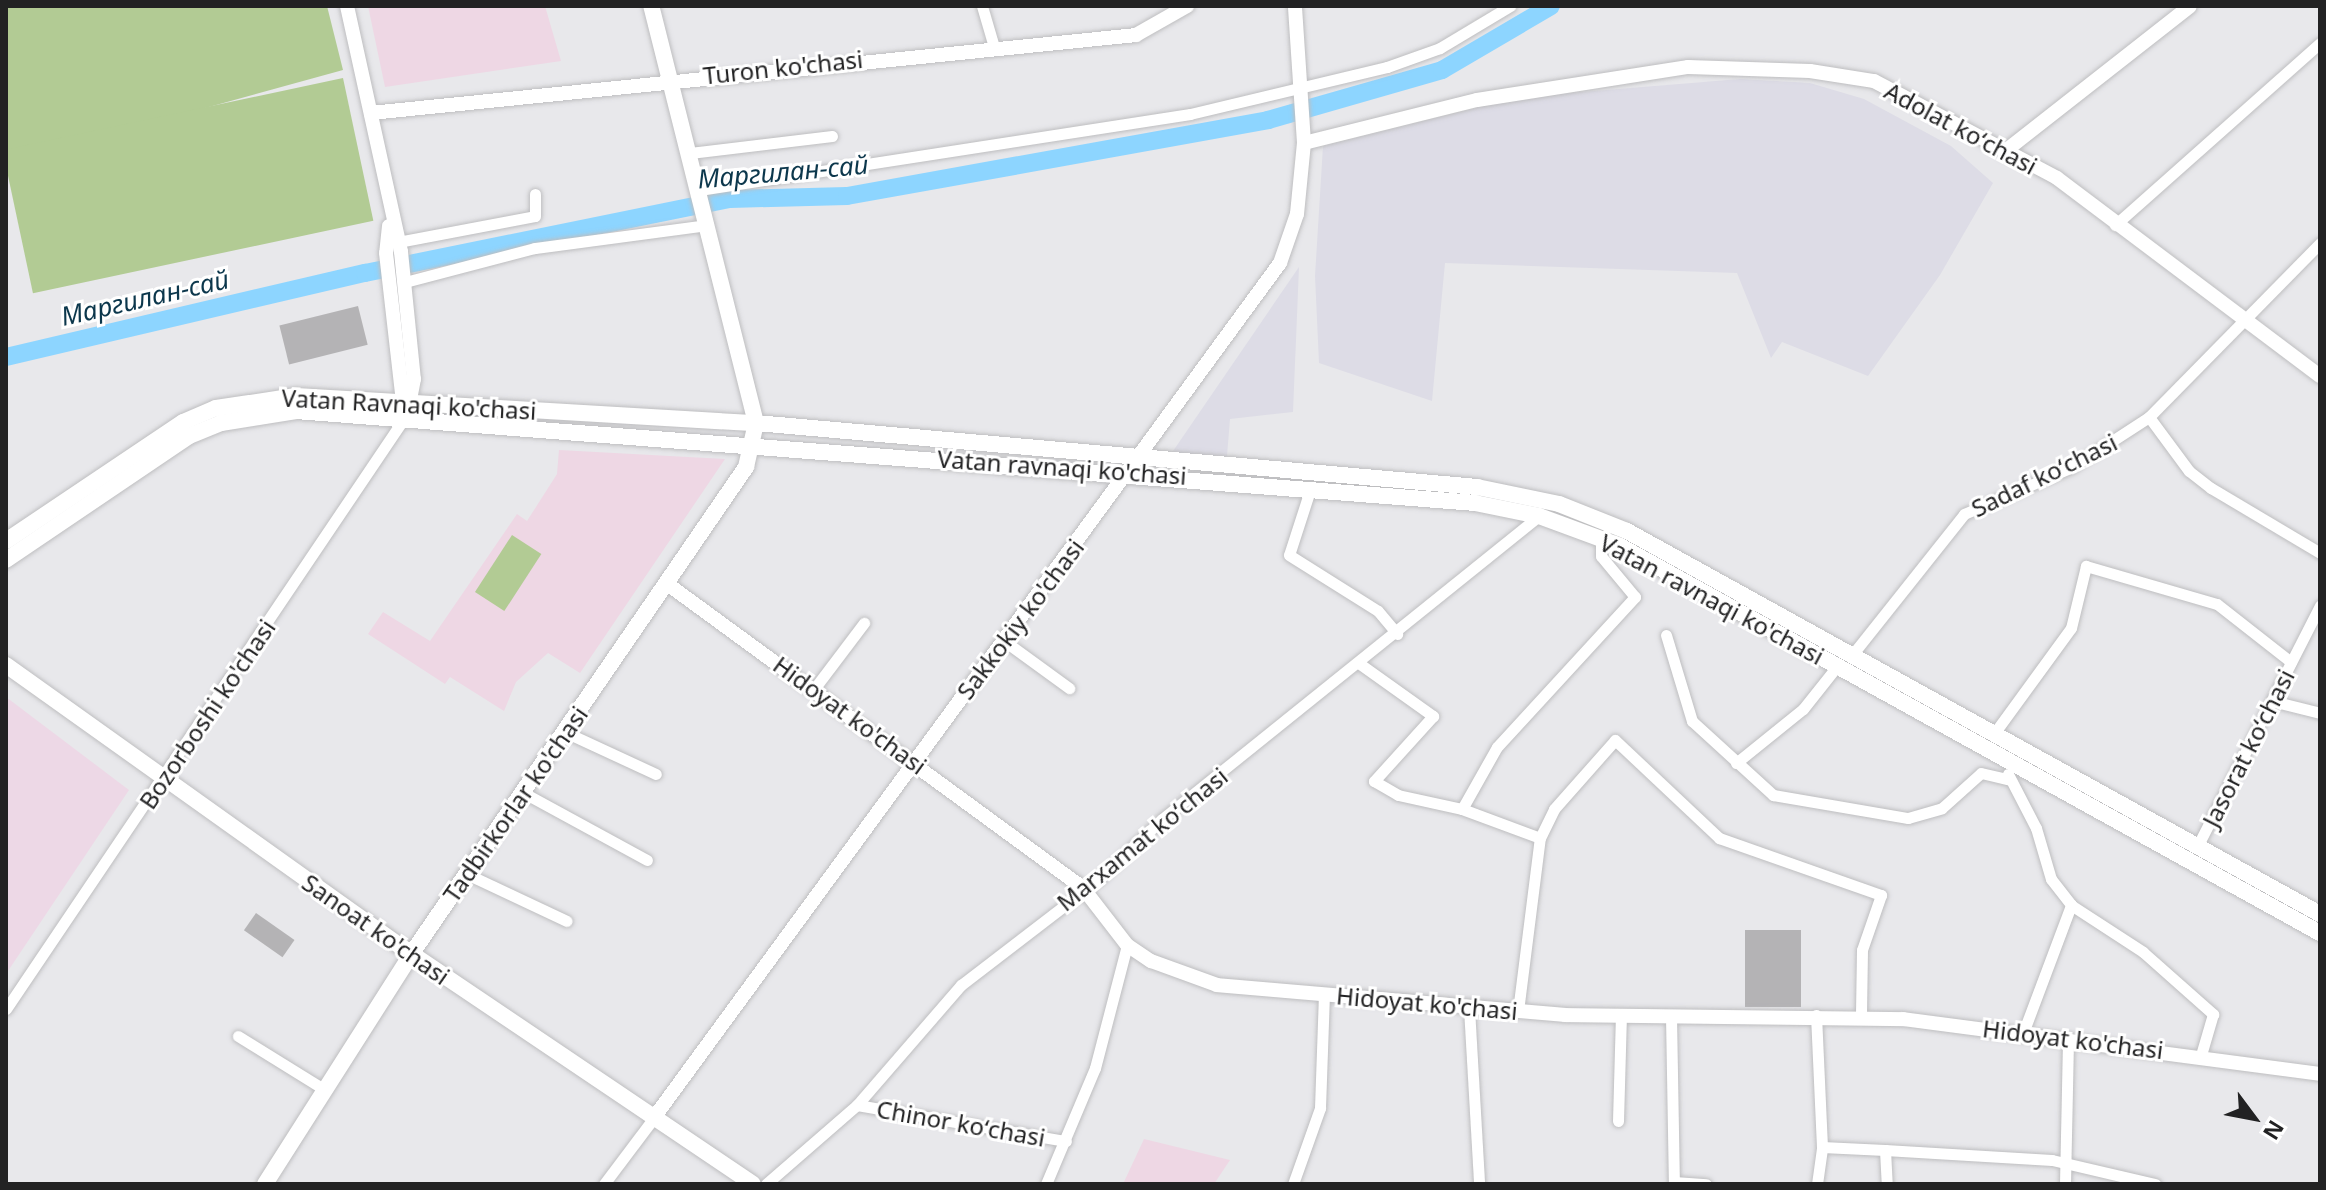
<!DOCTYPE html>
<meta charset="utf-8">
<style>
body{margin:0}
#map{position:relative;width:2326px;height:1190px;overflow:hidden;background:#e8e8eb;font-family:"Noto Sans",sans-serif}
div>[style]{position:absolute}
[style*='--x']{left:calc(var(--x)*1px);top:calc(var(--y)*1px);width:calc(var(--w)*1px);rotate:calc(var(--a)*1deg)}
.commercial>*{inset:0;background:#edd8e6}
.built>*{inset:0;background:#dddce6}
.education>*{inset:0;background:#eed7e4}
.green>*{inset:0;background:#b2cb94;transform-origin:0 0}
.river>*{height:18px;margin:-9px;padding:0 9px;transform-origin:9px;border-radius:9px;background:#8dd5ff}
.building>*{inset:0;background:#b4b3b5;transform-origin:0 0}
.roads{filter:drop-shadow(0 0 2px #bebec0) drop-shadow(0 0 2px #bebec0)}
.minor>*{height:11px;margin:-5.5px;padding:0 5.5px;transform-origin:5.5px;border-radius:5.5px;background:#fff}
.tertiary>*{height:14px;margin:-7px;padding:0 7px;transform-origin:7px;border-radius:7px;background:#fff}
.secondary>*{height:16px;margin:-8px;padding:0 8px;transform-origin:8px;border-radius:8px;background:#fff}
span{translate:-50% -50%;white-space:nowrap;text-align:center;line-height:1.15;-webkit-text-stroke:6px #fff;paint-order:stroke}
.street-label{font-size:24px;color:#222223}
.water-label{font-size:26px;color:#0c374c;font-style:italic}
.frame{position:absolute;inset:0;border:8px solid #222223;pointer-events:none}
.north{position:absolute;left:2214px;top:1078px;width:80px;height:80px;-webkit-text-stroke:6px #fff;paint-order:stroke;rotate:122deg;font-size:22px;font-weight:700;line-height:32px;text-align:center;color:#222223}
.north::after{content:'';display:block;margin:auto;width:28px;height:36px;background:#222223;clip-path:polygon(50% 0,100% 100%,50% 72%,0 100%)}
</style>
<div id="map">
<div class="commercial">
<i style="clip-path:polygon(6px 697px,129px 790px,6px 974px)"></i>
</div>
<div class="built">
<i style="clip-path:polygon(1740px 79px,1810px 83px,1864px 99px,1951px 146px,1993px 183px,1940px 275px,1868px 376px,1782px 342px,1771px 358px,1737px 273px,1445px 263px,1432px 401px,1319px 363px,1315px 276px,1323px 146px,1520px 97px)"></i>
<i style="clip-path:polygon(1299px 267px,1293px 412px,1230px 419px,1227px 456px,1171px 454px)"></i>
</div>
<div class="education">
<i style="clip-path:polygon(368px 6px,545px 6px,561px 61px,385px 87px)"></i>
<i style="clip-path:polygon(559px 450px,725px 459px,580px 673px,548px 653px,516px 682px,504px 711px,450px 677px,445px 684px,368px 634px,383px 612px,430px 641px,517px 514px,527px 521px,557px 474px)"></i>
<i style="clip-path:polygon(1144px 1139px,1230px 1160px,1214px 1184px,1123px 1184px)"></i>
</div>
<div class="green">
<i style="clip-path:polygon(6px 6px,327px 6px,343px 70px,6px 163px)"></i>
<i style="left:343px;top:78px;width:146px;height:348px;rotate:78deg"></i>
<i style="left:512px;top:535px;width:35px;height:68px;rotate:33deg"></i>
</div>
<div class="river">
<i style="--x:6;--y:357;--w:369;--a:-13.2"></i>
<i style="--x:365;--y:273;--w:372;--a:-11.5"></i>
<i style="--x:730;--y:199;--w:117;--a:-1.5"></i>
<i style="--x:847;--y:196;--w:428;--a:-10.2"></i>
<i style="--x:1268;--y:120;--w:181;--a:-16"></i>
<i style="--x:1442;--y:70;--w:126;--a:-30.4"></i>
</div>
<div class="building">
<i style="left:358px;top:306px;width:40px;height:81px;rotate:76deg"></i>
<i style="left:256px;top:913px;width:47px;height:21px;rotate:35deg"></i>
<i style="left:1745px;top:930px;width:56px;height:77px"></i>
</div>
<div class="roads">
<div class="minor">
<i style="--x:982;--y:6;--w:43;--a:73.7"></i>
<i style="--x:690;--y:153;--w:143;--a:-6.8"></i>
<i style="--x:699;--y:190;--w:497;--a:-8.8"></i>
<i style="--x:1190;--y:114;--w:203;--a:-13.4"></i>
<i style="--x:1387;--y:67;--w:56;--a:-19.7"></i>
<i style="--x:1440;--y:48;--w:82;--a:-31"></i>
<i style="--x:2115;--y:225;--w:274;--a:-41.6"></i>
<i style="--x:398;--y:242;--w:139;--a:-10.7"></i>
<i style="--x:535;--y:216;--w:22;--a:-90"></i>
<i style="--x:405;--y:282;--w:134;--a:-14.7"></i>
<i style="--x:535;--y:248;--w:174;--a:-7.6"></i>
<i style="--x:2149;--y:417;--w:67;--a:53.5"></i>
<i style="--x:2189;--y:471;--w:28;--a:38"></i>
<i style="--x:2211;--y:488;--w:127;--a:30.8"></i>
<i style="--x:1311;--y:487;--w:71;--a:107.9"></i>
<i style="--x:1289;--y:555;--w:105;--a:32.2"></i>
<i style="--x:1378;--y:611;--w:30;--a:50"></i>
<i style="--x:1666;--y:635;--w:90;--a:73.2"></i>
<i style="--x:1692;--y:721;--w:110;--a:42.4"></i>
<i style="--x:1773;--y:795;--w:137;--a:9.7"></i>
<i style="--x:1908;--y:818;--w:35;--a:-16"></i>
<i style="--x:1942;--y:808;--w:52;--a:-41.9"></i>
<i style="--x:1981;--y:773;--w:28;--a:13"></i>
<i style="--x:1003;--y:640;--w:82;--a:36"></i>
<i style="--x:1852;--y:655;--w:180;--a:-51.5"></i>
<i style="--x:1964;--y:514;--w:118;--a:-23.5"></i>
<i style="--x:2072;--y:467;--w:92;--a:-33"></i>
<i style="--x:2149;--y:417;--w:244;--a:-45.5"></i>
<i style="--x:1360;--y:664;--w:90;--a:35.5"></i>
<i style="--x:1433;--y:716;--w:88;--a:132.2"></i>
<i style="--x:1374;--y:781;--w:28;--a:30"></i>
<i style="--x:1398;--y:795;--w:66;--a:12.3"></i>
<i style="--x:1462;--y:809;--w:83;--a:20.4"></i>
<i style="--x:814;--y:689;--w:83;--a:-52.9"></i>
<i style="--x:2272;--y:701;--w:49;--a:14"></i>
<i style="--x:565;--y:732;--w:100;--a:24.8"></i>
<i style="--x:1993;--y:735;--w:132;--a:-53.9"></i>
<i style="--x:2071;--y:628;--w:64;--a:-76.4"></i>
<i style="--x:2086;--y:566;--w:136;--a:16.2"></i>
<i style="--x:2217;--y:604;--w:94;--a:38.1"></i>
<i style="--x:1736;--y:763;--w:86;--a:-38.9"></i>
<i style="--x:1803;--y:709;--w:56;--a:-51.5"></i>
<i style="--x:2008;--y:774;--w:61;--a:62.6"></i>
<i style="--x:2036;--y:828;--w:53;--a:73.6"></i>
<i style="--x:2051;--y:879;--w:33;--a:52"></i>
<i style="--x:2071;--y:905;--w:86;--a:33.1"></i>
<i style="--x:2143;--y:952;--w:94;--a:41.5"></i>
<i style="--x:2213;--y:1014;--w:43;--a:106.3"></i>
<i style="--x:524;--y:793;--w:140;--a:28.6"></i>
<i style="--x:1462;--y:809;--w:71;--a:-60.6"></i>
<i style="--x:1497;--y:747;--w:204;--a:-47.4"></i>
<i style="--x:1635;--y:597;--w:53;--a:-129.7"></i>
<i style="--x:1601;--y:556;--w:18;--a:-90"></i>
<i style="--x:2197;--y:847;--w:271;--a:-63"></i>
<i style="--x:467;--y:874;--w:110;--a:25.2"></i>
<i style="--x:1469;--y:1008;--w:176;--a:86.7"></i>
<i style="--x:6;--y:1009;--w:714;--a:-56.02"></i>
<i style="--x:1518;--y:1011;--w:174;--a:-82.8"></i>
<i style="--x:1540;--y:838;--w:32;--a:-64"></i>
<i style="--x:1554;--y:809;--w:92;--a:-48.5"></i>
<i style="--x:1615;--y:740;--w:143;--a:43.3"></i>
<i style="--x:1719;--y:838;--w:172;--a:19.4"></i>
<i style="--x:1881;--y:895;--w:58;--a:109.1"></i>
<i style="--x:1862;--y:950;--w:66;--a:90.9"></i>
<i style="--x:1816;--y:1015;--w:132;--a:87.4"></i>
<i style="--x:1822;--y:1147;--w:63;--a:2.7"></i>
<i style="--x:1885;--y:1150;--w:34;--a:87"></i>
<i style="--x:1671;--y:1016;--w:168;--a:89"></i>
<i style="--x:2023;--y:1033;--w:137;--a:-69.4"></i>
<i style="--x:238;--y:1036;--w:102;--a:31.8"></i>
<i style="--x:857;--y:1105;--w:212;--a:9.8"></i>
<i style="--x:1618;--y:1121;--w:105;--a:-88.4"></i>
<i style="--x:1885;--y:1150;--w:167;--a:3.4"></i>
<i style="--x:2052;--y:1160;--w:106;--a:13.1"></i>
<i style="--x:1674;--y:1182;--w:32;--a:4"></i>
<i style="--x:604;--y:1184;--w:81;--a:-53"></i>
<i style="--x:766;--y:1184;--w:121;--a:-41"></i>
<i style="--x:857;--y:1105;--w:159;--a:-49.1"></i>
<i style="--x:961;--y:985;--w:174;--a:-37.5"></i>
<i style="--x:1099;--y:879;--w:87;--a:-43.6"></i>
<i style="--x:1162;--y:819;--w:484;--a:-38.8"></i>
<i style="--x:1046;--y:1184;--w:126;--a:-67.1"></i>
<i style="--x:1095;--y:1068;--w:127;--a:-75.4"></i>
<i style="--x:1293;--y:1184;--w:81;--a:-70.4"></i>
<i style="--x:1320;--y:1108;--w:113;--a:-88"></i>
<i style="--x:1817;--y:1184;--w:37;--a:-82"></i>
<i style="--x:2065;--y:1184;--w:146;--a:-88.8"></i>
</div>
<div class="tertiary">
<i style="--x:347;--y:6;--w:252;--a:77.6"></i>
<i style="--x:401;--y:252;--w:128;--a:84.2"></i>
<i style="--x:414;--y:379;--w:32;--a:101"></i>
<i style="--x:371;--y:113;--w:769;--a:-5.82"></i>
<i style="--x:1136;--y:35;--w:59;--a:-29.6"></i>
<i style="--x:1304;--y:143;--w:178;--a:-14"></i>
<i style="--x:1477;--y:100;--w:214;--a:-8.9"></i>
<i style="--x:1688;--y:67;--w:122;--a:1.9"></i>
<i style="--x:1810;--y:71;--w:65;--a:8.9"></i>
<i style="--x:1874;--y:81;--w:207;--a:27.9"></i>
<i style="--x:2057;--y:178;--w:329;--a:37"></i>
<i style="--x:2004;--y:152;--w:236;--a:-38.1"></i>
<i style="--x:389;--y:226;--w:27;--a:96"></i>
<i style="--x:386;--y:253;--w:159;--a:83.5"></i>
<i style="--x:666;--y:583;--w:517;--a:36.18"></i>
<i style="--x:1083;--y:888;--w:72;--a:52.3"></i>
<i style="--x:1127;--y:945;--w:29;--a:34"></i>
<i style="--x:1151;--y:961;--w:70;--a:20"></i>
<i style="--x:1217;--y:985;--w:349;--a:4.9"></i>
<i style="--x:1565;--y:1015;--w:338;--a:0.7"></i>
<i style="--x:1903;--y:1019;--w:421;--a:7.5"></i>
<i style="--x:653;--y:1119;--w:1061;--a:-53.78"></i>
<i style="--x:1280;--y:263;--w:52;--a:-70.9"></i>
<i style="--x:1297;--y:214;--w:71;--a:-84.4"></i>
<i style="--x:1304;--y:143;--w:137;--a:-93.8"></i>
</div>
<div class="secondary">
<i style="--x:6;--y:541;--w:213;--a:-33.9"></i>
<i style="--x:183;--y:422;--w:36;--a:-23"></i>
<i style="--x:216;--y:408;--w:81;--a:-8.5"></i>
<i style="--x:296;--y:396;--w:461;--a:3.4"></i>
<i style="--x:756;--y:423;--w:724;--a:5.07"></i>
<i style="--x:1477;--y:487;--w:84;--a:11.7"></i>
<i style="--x:1559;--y:504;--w:73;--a:21.7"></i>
<i style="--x:1627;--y:531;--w:792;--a:28.93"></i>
<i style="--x:6;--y:560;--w:221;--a:-34.1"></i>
<i style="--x:189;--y:436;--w:35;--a:-22"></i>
<i style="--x:221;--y:423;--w:76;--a:-9.1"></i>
<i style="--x:296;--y:411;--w:1183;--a:4.46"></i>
<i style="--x:1475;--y:503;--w:65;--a:11.5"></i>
<i style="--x:1539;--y:516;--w:86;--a:20.3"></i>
<i style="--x:1620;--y:546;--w:800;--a:28.94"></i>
<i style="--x:6;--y:665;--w:488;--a:35.5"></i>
<i style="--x:403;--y:948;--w:422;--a:34"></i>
<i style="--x:265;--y:1184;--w:274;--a:-57.5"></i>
<i style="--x:412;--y:953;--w:590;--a:-55.5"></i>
<i style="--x:746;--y:467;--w:45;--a:-77.2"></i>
<i style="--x:756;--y:423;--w:430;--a:-104.1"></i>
</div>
</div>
<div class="street-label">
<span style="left:783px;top:67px;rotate:-6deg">Turon ko'chasi</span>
<span style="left:1961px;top:128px;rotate:28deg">Adolat koʻchasi</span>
<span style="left:409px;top:404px;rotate:3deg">Vatan Ravnaqi ko'chasi</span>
<span style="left:1062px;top:467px;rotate:4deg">Vatan ravnaqi ko'chasi</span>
<span style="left:2044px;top:475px;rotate:-26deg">Sadaf koʻchasi</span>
<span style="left:1712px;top:599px;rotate:28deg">Vatan ravnaqi ko'chasi</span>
<span style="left:1020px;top:619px;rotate:-53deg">Sakkokiy ko'chasi</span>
<span style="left:207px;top:714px;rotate:-56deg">Bozorboshi ko'chasi</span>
<span style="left:850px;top:715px;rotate:36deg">Hidoyat ko'chasi</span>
<span style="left:2248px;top:748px;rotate:-63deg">Jasorat koʻchasi</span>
<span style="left:515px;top:804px;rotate:-55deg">Tadbirkorlar ko'chasi</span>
<span style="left:1142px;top:839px;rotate:-39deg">Marxamat koʻchasi</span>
<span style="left:376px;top:929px;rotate:35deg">Sanoat ko'chasi</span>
<span style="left:1427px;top:1003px;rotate:5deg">Hidoyat ko'chasi</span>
<span style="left:2073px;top:1039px;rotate:7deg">Hidoyat ko'chasi</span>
<span style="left:961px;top:1123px;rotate:10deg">Chinor koʻchasi</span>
</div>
<div class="water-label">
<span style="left:783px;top:172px;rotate:-5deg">Маргилан-сай</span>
<span style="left:145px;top:298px;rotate:-13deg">Маргилан-сай</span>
</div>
<div class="frame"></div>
<div class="north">N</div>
</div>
